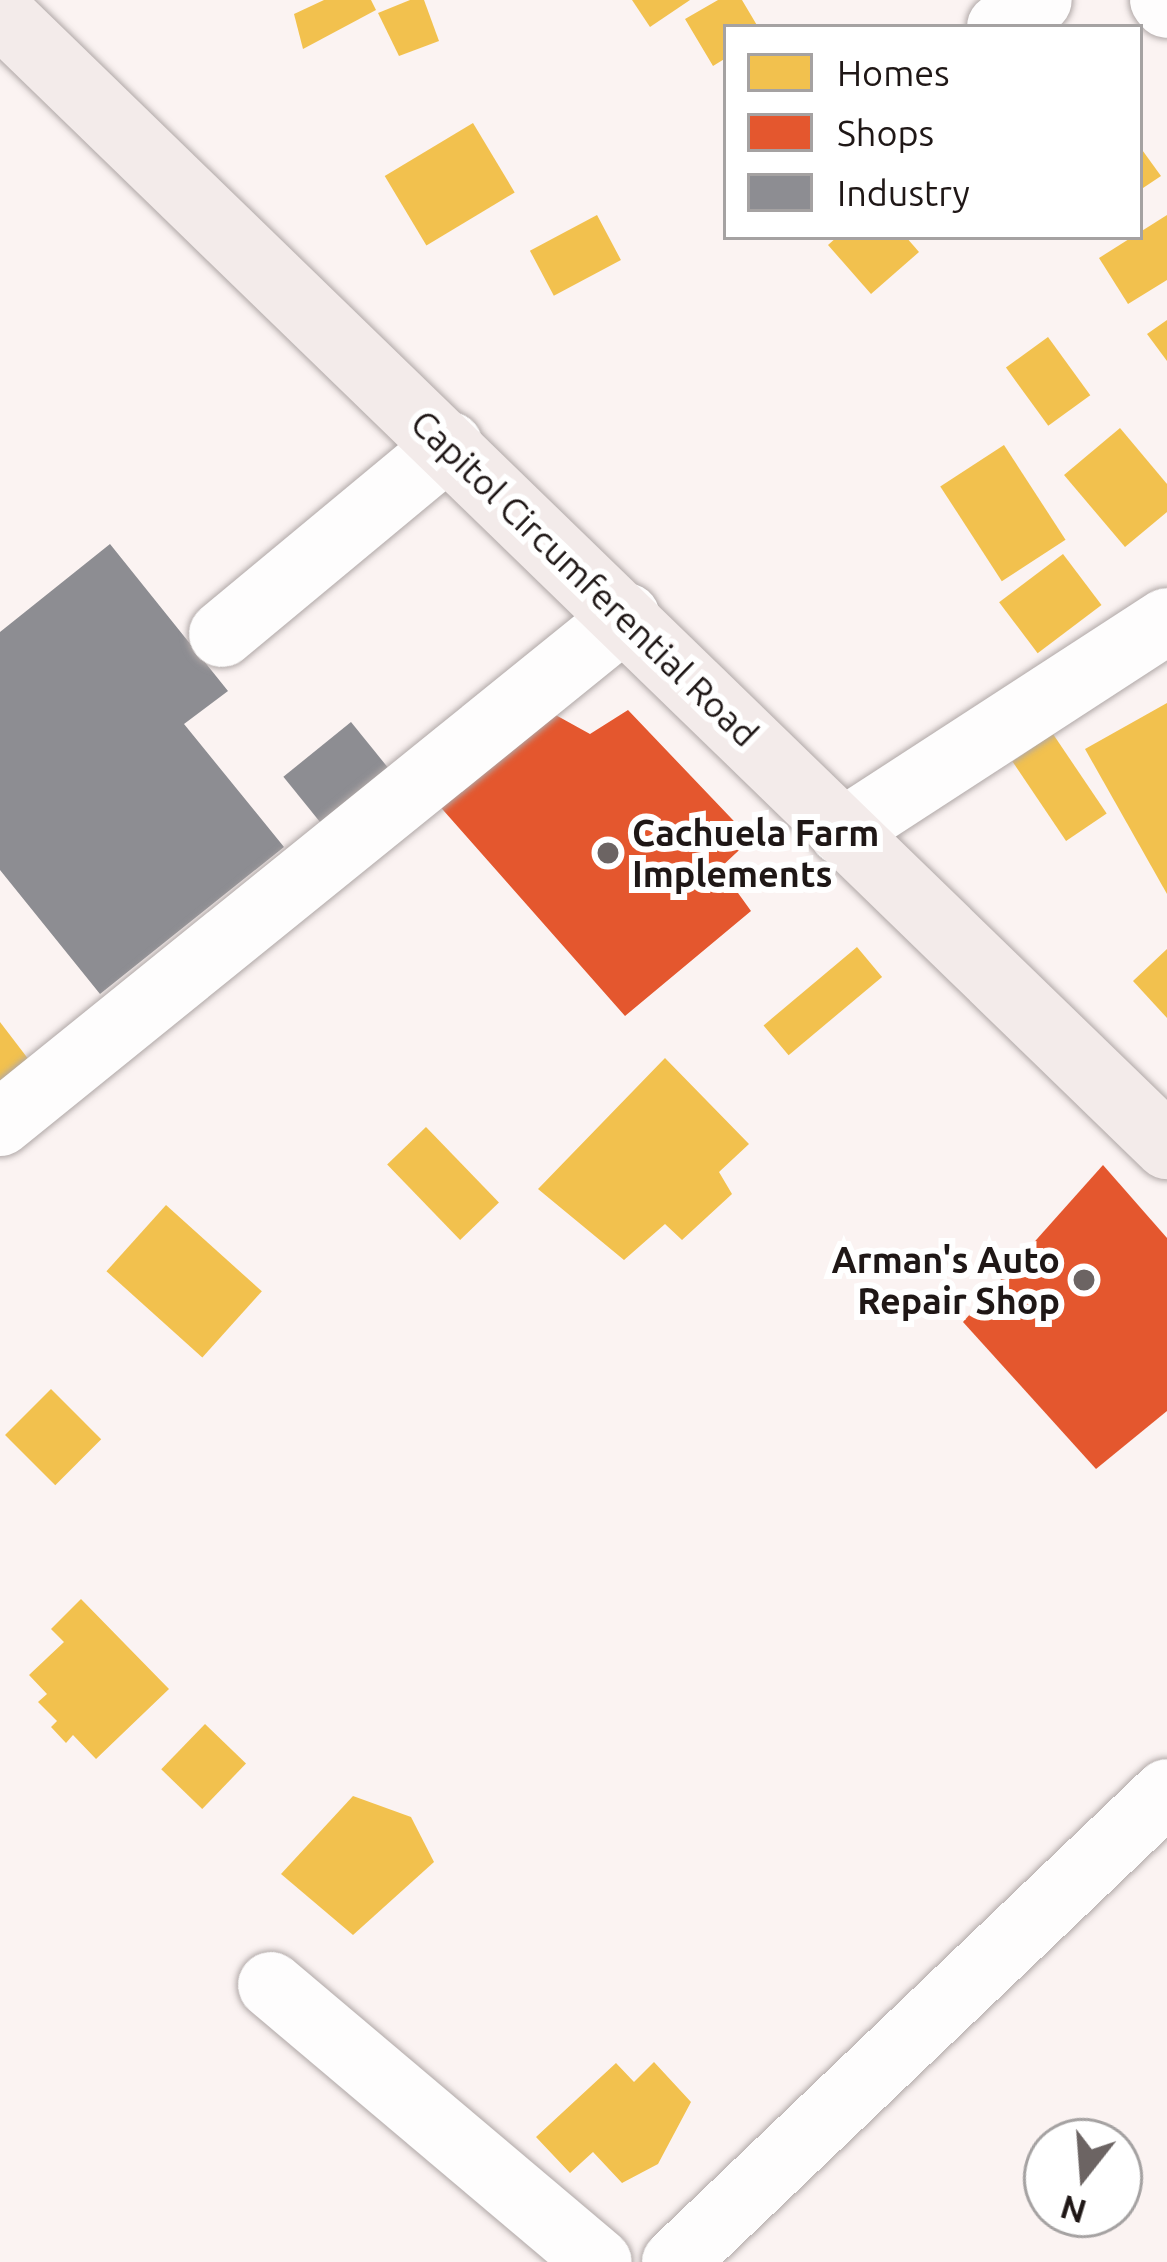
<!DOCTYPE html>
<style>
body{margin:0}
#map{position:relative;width:1167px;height:2262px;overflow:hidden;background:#fbf3f2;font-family:Ubuntu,sans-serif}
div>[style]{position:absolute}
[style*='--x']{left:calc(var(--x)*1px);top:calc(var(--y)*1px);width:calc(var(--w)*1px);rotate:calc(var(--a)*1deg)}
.homes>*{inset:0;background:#f2c14e;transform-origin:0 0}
.shops>*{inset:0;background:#e4572e}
.industry>*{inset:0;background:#8d8d92;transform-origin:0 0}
.roads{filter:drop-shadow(0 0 3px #b0a8a7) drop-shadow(0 0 3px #b0a8a7)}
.minor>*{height:66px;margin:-33px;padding:0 33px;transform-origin:33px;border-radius:33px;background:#fefdfd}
.major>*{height:66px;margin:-33px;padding:0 33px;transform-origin:33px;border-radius:33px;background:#f3ebea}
.dots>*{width:33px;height:33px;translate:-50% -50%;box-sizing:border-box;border:6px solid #fff;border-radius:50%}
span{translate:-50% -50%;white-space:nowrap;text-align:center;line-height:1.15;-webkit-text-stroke:12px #fff;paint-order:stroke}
.street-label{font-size:36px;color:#1f1716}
.poi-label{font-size:36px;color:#1f1716;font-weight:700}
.left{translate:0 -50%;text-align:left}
.right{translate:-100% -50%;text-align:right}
.legend{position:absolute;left:723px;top:24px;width:420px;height:216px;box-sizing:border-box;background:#fff;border:3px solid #a5a2a2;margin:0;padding:15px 21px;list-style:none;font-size:36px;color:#1f1716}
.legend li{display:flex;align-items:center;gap:24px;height:60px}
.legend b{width:60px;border:3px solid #a5a2a2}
.north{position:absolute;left:1023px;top:2118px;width:120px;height:120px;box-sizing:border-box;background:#fff;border:3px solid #a5a2a2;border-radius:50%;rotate:197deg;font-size:33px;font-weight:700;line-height:48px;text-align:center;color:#1f1716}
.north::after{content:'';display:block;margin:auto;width:42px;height:54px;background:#6c6463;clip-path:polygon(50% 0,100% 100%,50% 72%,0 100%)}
</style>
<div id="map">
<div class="homes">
<i style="clip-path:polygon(324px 0,371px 0,376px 10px,303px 49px,294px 14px)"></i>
<i style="clip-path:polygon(410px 0,424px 0,439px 41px,399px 56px,378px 13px)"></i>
<i style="clip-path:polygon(632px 0,690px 0,650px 27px)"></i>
<i style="clip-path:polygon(718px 0,742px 0,758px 27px,726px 27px,726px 58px,713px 66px,685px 19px)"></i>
<i style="left:473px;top:123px;width:81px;height:103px;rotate:59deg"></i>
<i style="clip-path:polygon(1140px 147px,1161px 176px,1140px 190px)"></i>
<i style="left:597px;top:215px;width:51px;height:76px;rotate:62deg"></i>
<i style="clip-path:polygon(1167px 215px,1167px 280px,1128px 304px,1099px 258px)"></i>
<i style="clip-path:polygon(837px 237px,906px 237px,919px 252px,871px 294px,828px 245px)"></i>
<i style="clip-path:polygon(1167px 320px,1167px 361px,1147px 334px)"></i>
<i style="left:1048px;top:337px;width:72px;height:52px;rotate:54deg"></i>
<i style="clip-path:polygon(1120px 428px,1167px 484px,1167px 512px,1125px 547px,1064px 475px)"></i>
<i style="left:1004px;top:445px;width:113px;height:76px;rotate:57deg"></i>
<i style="left:1063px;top:554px;width:64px;height:80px;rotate:53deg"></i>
<i style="clip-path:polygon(1167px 703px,1167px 894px,1085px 749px)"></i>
<i style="left:1053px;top:734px;width:96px;height:49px;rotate:56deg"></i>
<i style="left:857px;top:947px;width:39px;height:122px;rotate:50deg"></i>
<i style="clip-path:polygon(1167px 949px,1167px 1018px,1133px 981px)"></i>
<i style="clip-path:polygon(0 1022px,29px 1060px,0 1082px)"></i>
<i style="clip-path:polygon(665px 1058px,749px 1144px,719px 1172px,732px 1194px,682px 1240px,665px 1224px,624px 1260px,538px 1189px)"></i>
<i style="left:426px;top:1127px;width:105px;height:54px;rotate:46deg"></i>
<i style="left:166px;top:1205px;width:129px;height:89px;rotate:42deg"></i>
<i style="left:51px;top:1389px;width:71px;height:65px;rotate:45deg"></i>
<i style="clip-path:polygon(81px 1599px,169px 1689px,96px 1759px,73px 1735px,66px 1743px,51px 1727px,57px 1721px,38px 1702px,47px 1694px,29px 1675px,64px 1642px,51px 1629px)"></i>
<i style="left:205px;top:1724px;width:57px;height:63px;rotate:44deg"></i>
<i style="clip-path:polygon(353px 1796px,411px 1817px,434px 1862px,353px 1935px,281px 1874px)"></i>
<i style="clip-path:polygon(654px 2062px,691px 2102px,658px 2164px,622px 2183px,593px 2152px,570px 2173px,536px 2137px,616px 2063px,634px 2082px)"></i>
</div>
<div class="shops">
<i style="clip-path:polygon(628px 710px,751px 839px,720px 868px,751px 911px,625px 1016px,436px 802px,552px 713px,590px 734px)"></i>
<i style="clip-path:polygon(1103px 1165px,1167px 1238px,1167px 1411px,1096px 1469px,963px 1322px)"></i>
</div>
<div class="industry">
<i style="clip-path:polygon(110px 544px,228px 691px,184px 724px,284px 847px,100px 994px,0 870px,0 632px)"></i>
<i style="left:351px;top:722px;width:63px;height:87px;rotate:51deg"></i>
</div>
<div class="roads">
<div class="minor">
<i style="--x:1163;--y:0;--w:6;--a:51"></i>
<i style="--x:1000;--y:27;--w:47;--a:-34.7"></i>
<i style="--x:222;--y:634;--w:296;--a:-39.7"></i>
<i style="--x:842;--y:832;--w:387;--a:-33"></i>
<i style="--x:0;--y:1123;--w:806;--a:-38.96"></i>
<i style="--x:271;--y:1985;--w:429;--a:40.2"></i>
<i style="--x:675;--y:2262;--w:680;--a:-43.69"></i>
</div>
<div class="major">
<i style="--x:0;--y:13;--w:1627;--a:44.15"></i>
</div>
</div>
<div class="dots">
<i style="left:608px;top:853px;background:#6c6463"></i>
<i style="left:1084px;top:1280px;background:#6c6463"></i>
</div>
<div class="street-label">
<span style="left:585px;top:578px;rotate:44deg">Capitol Circumferential Road</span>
</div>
<div class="poi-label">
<span class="left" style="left:632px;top:853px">Cachuela Farm<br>Implements</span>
<span class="right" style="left:1060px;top:1280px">Arman's Auto<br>Repair Shop</span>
</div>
<ul class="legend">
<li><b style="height:33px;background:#f2c14e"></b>Homes</li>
<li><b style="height:33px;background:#e4572e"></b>Shops</li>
<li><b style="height:33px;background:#8d8d92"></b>Industry</li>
</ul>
<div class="north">N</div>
</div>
